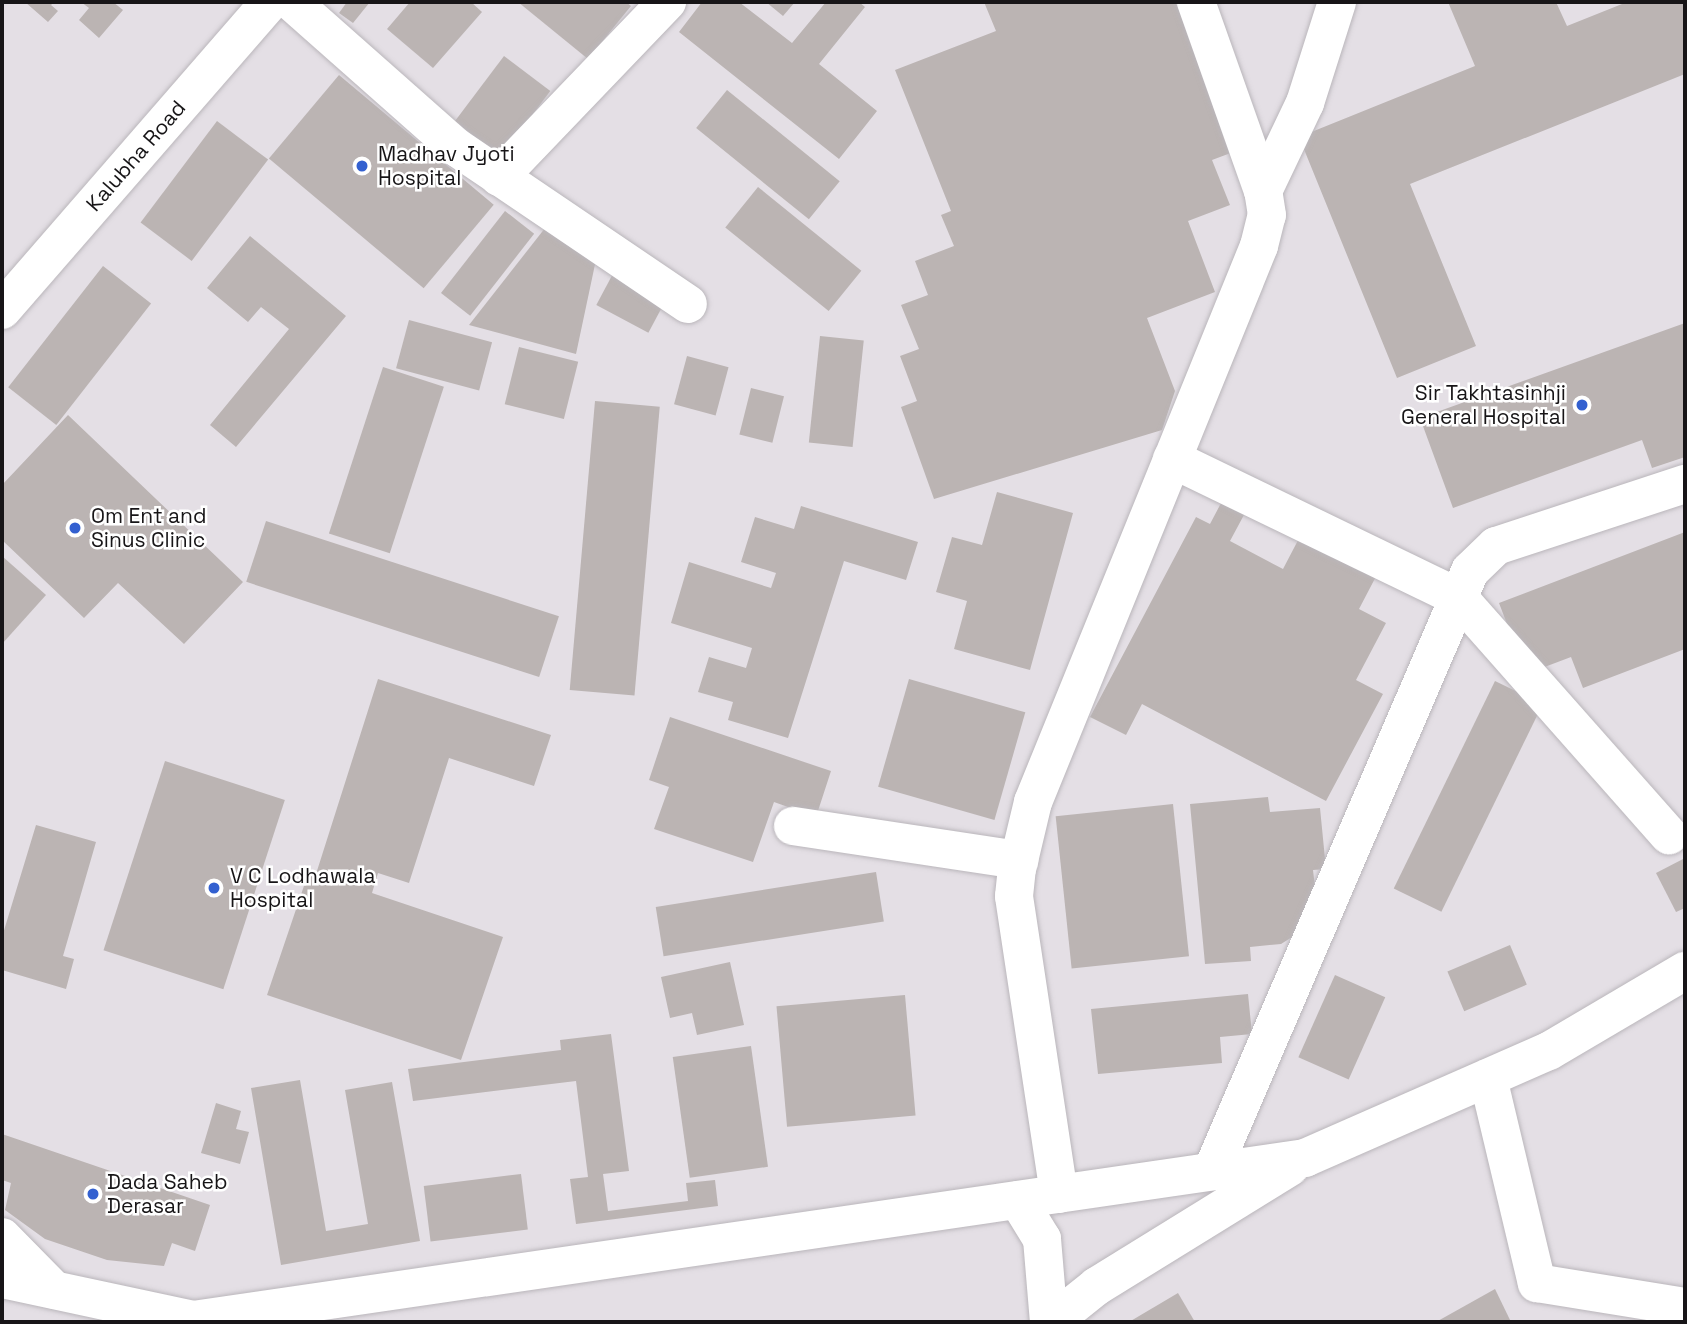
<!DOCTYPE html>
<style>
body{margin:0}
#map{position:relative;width:1687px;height:1324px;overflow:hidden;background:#e4dfe5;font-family:"Space Grotesk",sans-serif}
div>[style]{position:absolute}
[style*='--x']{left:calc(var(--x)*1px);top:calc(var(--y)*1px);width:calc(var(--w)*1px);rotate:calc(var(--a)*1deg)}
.building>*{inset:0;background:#bbb4b3;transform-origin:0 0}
.roads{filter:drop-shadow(0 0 2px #bab6bb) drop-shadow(0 0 2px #bab6bb)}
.minor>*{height:38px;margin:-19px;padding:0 19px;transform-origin:19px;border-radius:19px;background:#fff}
.major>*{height:38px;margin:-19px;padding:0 19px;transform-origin:19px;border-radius:19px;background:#fff}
.dots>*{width:19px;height:19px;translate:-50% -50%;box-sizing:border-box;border:4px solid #fff;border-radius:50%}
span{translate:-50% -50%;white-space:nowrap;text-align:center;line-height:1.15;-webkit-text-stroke:5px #fff;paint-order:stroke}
.poi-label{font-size:21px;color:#171517}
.left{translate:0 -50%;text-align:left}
.right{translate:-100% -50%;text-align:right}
.street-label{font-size:21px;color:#171517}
.frame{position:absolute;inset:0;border:4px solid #171517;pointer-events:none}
</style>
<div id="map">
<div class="building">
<i style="clip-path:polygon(25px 2px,54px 2px,51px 5px,58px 11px,48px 22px)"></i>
<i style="clip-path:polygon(81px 2px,113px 2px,123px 10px,99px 38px,79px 20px,89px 8px)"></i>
<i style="clip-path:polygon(347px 2px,370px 2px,353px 23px,339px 13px)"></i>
<i style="clip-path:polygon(410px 2px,471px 2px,482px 12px,433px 68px,387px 29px)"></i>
<i style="clip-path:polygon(518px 2px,626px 2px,631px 6px,588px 59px)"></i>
<i style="clip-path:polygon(702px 2px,739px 2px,792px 43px,826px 2px,859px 2px,865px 7px,819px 64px,877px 111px,839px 159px,679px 32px)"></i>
<i style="clip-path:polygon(766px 2px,795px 2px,783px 16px)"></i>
<i style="clip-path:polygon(984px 2px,1177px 2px,1236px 151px,1212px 160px,1230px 205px,1188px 221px,1215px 292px,1147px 318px,1175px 391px,1162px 430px,934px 499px,901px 407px,917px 401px,900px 356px,919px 349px,901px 305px,928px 295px,915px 261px,954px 246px,941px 215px,951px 211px,895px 70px,996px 31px)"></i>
<i style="clip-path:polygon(1448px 2px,1556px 2px,1567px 26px,1627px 2px,1685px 2px,1685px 74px,1410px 184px,1476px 346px,1397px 378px,1299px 137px,1475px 66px)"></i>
<i style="left:504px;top:56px;width:58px;height:82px;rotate:37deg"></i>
<i style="left:339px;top:75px;width:202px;height:109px;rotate:40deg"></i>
<i style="left:727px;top:90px;width:145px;height:49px;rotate:39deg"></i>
<i style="left:217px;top:121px;width:64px;height:127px;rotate:37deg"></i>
<i style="left:758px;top:187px;width:133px;height:52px;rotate:39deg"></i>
<i style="left:505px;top:211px;width:37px;height:104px;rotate:38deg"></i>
<i style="clip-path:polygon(549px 223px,597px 255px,576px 354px,469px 325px)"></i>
<i style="clip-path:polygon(250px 236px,346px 316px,236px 447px,210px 425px,289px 329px,261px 307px,248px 322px,207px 288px)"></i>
<i style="left:103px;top:266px;width:61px;height:154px;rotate:38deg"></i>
<i style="left:616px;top:268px;width:59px;height:42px;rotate:28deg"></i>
<i style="left:409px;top:320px;width:86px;height:50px;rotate:15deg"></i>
<i style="clip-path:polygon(1685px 323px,1685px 457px,1652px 468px,1642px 440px,1453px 508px,1420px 418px)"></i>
<i style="left:820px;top:336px;width:44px;height:107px;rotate:6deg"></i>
<i style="left:519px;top:347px;width:61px;height:59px;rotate:14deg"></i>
<i style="left:687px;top:356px;width:43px;height:50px;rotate:15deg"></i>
<i style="left:383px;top:367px;width:64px;height:175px;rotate:18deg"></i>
<i style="left:751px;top:388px;width:34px;height:48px;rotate:14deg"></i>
<i style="left:595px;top:401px;width:65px;height:290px;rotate:5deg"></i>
<i style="clip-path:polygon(68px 415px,243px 582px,184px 644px,118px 583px,84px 618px,2px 540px,2px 485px)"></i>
<i style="clip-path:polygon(1229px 488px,1252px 500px,1230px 541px,1283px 569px,1306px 525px,1382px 565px,1359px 609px,1386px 623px,1356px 680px,1383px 694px,1326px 801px,1142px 704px,1126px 735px,1090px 717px,1196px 517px,1210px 524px)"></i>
<i style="clip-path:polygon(997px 492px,1073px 513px,1030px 670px,954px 649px,967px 601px,936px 592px,952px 537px,982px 545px)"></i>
<i style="clip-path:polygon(801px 506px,918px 542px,906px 580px,844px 561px,788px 738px,728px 720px,733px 702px,698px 692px,709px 657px,746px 668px,752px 648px,671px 623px,689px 562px,771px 588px,776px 573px,741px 562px,755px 517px,794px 529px)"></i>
<i style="left:266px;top:521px;width:308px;height:64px;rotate:18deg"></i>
<i style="clip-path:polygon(1685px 532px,1685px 649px,1583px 688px,1571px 657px,1526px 674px,1499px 603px)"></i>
<i style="clip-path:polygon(2px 556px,46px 595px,2px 644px)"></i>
<i style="clip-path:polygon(378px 679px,551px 735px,534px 786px,449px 758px,409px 883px,378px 873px,372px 893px,503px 937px,461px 1060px,267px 995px,309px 871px,316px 874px)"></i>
<i style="left:909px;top:679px;width:121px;height:112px;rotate:16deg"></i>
<i style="left:1495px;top:681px;width:53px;height:231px;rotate:26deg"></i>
<i style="clip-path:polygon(670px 717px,831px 771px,816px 817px,774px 802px,753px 862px,654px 829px,669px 787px,649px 780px)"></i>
<i style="left:165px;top:761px;width:126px;height:199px;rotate:18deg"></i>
<i style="clip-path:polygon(1268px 797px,1270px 812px,1320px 808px,1326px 869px,1313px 870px,1318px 913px,1305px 929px,1281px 944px,1250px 947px,1251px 961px,1205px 964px,1190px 804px)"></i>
<i style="left:1173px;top:804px;width:153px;height:118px;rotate:84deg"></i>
<i style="clip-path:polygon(36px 825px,96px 842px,63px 956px,74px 959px,66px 989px,2px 970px,2px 937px)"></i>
<i style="clip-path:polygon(1685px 858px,1685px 908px,1676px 912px,1656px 873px)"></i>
<i style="left:876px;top:872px;width:50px;height:223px;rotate:81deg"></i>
<i style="left:1510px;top:945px;width:43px;height:68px;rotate:67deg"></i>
<i style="clip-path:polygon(730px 962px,744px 1025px,697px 1035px,692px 1013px,670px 1018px,661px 977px)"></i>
<i style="left:1335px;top:975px;width:55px;height:90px;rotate:24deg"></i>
<i style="clip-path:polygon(1248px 994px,1252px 1034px,1220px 1037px,1222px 1063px,1098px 1074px,1091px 1009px)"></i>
<i style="left:905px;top:995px;width:121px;height:129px;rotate:85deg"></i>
<i style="clip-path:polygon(611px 1034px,629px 1171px,603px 1174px,608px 1211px,688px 1201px,686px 1183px,715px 1180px,718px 1206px,576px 1224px,570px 1179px,588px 1177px,576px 1081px,413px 1101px,408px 1069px,561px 1050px,560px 1040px)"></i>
<i style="left:751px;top:1046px;width:122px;height:79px;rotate:82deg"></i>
<i style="clip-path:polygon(300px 1080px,326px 1231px,368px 1224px,345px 1090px,392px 1082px,420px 1241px,281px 1265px,251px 1088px)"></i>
<i style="clip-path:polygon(216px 1103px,241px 1111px,236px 1129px,249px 1132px,240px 1164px,201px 1153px)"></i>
<i style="clip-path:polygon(2px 1134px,210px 1205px,195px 1251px,172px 1243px,164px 1266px,107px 1260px,45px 1239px,5px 1210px,11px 1183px,2px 1180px)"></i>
<i style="left:521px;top:1174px;width:56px;height:98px;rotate:83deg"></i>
<i style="clip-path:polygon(1495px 1289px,1511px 1322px,1436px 1322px)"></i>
<i style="clip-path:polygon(1178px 1293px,1195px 1322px,1129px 1322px)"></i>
</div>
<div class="roads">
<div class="minor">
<i style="--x:292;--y:2;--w:219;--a:41.5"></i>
<i style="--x:456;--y:147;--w:280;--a:34.1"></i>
<i style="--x:499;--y:177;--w:243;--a:-46.2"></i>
<i style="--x:1263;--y:191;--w:98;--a:-64.5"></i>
<i style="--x:1305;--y:103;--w:106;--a:-72.4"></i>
<i style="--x:2;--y:310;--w:408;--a:-49"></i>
<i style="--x:1172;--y:459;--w:319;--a:25.8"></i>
<i style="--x:1459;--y:598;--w:317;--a:48.5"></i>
<i style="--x:793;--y:826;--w:229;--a:8.6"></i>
<i style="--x:1488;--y:1078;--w:211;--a:76.6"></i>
<i style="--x:1537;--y:1283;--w:150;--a:9.2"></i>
<i style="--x:1212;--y:1171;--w:653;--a:-66.73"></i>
<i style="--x:1470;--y:571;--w:36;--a:-44"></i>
<i style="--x:1496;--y:546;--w:199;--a:-18.2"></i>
<i style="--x:1059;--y:1194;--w:301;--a:-98.6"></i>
<i style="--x:1014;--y:896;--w:27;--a:-84"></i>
<i style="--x:1017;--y:869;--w:69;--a:-76.6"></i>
<i style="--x:1033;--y:802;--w:600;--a:-67.88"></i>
<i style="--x:1259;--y:246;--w:32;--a:-76"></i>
<i style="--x:1267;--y:215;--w:24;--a:-99"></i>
<i style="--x:1263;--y:191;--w:201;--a:-109.5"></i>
<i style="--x:2;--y:1237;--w:74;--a:45.5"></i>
</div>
<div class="major">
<i style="--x:1018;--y:1200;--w:46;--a:58.4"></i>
<i style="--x:1042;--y:1239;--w:83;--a:85.2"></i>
<i style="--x:2;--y:1279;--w:195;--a:12.1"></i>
<i style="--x:193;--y:1320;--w:1124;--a:-8.29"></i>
<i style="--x:1305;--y:1158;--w:266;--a:-23.7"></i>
<i style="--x:1549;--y:1051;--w:158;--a:-30.5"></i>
<i style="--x:1052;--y:1322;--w:58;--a:-38.7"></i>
<i style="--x:1097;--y:1286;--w:227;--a:-31.7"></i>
</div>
</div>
<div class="dots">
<i style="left:362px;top:166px;background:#3360d0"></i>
<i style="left:1582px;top:405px;background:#3360d0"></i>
<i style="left:75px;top:528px;background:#3360d0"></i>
<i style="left:214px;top:888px;background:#3360d0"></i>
<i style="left:93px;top:1194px;background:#3360d0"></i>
</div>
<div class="poi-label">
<span class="left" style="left:378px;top:166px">Madhav Jyoti<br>Hospital</span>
<span class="right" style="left:1566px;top:405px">Sir Takhtasinhji<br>General Hospital</span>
<span class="left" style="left:91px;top:528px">Om Ent and<br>Sinus Clinic</span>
<span class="left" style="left:230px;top:888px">V C Lodhawala<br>Hospital</span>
<span class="left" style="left:107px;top:1194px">Dada Saheb<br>Derasar</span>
</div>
<div class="street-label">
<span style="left:136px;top:156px;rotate:-49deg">Kalubha Road</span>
</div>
<div class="frame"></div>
</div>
